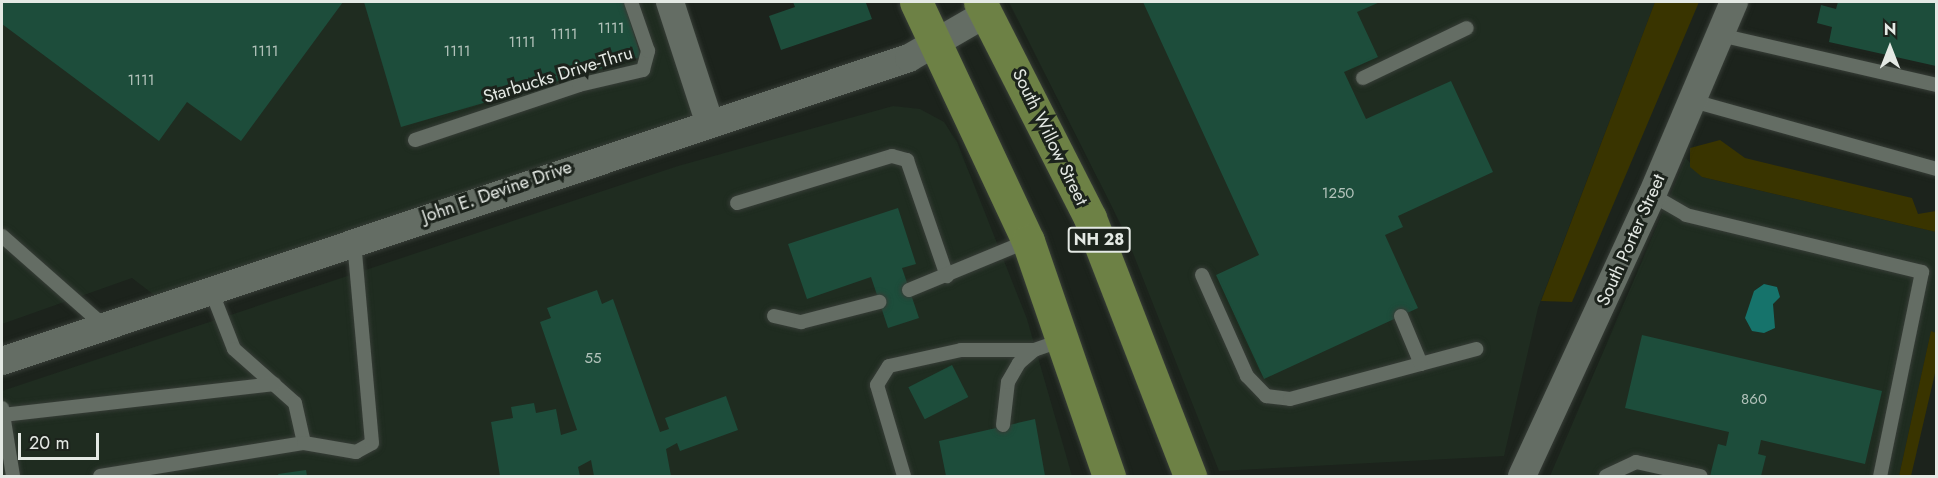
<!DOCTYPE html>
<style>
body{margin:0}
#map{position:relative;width:1938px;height:478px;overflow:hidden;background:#1c231c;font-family:Jost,sans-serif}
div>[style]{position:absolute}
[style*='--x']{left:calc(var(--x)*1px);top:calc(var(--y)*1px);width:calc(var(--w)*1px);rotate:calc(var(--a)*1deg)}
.built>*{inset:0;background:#1f2c20}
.green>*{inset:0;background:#393400}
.water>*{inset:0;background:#16736b}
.building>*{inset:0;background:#1d4d3b;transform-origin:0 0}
.roads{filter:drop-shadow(0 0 2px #373d37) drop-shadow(0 0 2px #373d37)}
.lane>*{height:14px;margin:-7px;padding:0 7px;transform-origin:7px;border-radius:7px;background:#646d64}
.street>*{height:28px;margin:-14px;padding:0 14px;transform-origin:14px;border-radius:14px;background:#646d64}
.primary>*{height:33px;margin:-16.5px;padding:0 16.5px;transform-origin:16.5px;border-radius:16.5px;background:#6d8145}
span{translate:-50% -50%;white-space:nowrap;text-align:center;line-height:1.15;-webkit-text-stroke:6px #1c231c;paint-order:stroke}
.number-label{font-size:15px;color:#b2c2ba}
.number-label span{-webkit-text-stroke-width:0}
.shield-label span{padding:2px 4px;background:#1c231c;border:2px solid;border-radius:4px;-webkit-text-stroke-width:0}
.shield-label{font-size:16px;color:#e4e9e4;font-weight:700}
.street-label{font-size:18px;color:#e4e9e4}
.frame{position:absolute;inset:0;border:3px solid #e4e9e4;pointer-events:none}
.north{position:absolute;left:1860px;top:18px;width:60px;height:60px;-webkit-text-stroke:4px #1c231c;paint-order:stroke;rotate:0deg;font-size:16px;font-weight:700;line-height:24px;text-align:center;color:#e4e9e4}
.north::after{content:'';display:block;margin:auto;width:21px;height:27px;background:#e4e9e4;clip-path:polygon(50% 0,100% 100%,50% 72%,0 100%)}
.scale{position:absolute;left:18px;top:433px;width:81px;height:27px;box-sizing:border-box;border:3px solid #e4e9e4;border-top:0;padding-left:8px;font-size:18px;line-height:21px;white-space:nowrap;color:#e4e9e4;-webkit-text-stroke:4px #1c231c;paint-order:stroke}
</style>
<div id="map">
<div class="built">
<i style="clip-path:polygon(2px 2px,670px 2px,709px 121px,167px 305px,132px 278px,2px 324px)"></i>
<i style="clip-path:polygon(1009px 2px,1655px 2px,1538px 308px,1504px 456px,1219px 471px,1125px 233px)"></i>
<i style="clip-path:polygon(893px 106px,920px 109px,944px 122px,957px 142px,1027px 319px,1072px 476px,2px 476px,2px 391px,678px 166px)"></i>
<i style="clip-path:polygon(1686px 158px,1702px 177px,1936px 232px,1936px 333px,1931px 332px,1899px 476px,1550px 476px)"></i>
</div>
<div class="green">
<i style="clip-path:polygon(1655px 2px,1699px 2px,1572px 302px,1541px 301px)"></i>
<i style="clip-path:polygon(1720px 140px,1745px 158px,1912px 198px,1918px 214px,1936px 211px,1936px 232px,1702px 177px,1690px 167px,1690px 148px)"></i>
<i style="clip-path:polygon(1931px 331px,1936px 333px,1936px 369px,1911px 476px,1899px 476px)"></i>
</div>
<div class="water">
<i style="clip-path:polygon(1764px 284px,1777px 287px,1780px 297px,1773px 304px,1775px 328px,1764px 333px,1752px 331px,1745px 318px,1754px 291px)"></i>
</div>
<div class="building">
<i style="clip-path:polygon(2px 2px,343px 2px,241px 141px,187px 102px,159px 141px,2px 24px)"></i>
<i style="clip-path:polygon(364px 2px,624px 2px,641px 57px,401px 127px)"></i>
<i style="clip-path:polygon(793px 2px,866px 3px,872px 19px,781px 50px,769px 16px,795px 7px)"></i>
<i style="clip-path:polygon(1143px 2px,1380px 2px,1357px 12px,1378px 57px,1344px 72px,1366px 119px,1451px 81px,1493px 172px,1398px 216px,1403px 227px,1385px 235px,1418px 308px,1264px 379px,1216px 275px,1259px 255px)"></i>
<i style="clip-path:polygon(1838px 2px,1936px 2px,1936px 66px,1829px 42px,1832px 27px,1817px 23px,1821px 5px,1836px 9px)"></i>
<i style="clip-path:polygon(898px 208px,916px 264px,902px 268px,919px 318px,888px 328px,871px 277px,807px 299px,788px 244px)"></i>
<i style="clip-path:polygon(597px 290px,602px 304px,613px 299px,660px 432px,669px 429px,665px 418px,726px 396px,738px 430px,680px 451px,677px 443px,666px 449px,671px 476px,594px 476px,591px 460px,578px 467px,580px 476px,500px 476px,491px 422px,513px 418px,511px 407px,534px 403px,536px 413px,556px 409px,561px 435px,577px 430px,540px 322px,551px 318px,547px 308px)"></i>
<i style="clip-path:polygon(1642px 335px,1882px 391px,1865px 464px,1761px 440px,1758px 454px,1766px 456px,1761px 476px,1710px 476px,1718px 444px,1726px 446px,1729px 432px,1625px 408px)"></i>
<i style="left:952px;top:365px;width:36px;height:49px;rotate:63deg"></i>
<i style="clip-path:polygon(1035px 419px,1045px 476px,946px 476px,939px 441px)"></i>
<i style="clip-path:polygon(306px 470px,307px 476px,279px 476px,278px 474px)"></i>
</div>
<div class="roads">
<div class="lane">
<i style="--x:1720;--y:35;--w:222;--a:13"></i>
<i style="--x:1363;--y:78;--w:115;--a:-25.7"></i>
<i style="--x:1693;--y:101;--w:252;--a:15.6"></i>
<i style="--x:415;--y:140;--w:173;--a:-18.5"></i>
<i style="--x:579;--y:85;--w:66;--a:-13.2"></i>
<i style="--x:643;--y:70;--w:20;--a:-75"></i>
<i style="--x:648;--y:51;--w:52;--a:-109.1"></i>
<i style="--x:1652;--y:195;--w:39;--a:30"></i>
<i style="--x:1686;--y:215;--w:243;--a:13.6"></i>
<i style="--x:1922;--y:272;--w:208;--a:101.6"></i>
<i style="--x:737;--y:203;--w:162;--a:-16.9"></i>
<i style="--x:892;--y:156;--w:16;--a:15"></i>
<i style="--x:907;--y:160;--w:123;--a:71"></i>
<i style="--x:2;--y:236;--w:136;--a:41.4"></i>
<i style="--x:1202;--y:275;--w:111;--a:66"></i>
<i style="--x:1247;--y:376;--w:28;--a:46"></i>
<i style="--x:1266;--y:396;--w:24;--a:7"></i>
<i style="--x:1290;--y:399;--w:193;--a:-15"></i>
<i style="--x:211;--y:290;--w:63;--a:68.7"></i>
<i style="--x:234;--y:349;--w:81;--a:41.5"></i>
<i style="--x:295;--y:403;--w:41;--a:77.3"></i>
<i style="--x:909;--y:290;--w:129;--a:-22.4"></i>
<i style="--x:774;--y:316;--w:28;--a:13"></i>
<i style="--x:801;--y:322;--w:81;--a:-14.4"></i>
<i style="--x:1401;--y:316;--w:52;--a:67.4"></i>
<i style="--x:2;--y:408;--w:69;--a:80.8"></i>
<i style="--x:3;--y:415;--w:273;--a:-6.5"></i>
<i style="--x:1003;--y:425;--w:43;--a:-83.4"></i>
<i style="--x:1008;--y:382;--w:22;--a:-60"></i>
<i style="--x:1019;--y:363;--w:20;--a:-41"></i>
<i style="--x:1034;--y:350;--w:31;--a:-19"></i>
<i style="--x:100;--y:476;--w:207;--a:-9.2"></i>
<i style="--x:304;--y:443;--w:53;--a:9.8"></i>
<i style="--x:356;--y:452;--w:18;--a:-29"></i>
<i style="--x:372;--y:443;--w:203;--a:-95.1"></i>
<i style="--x:904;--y:476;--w:95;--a:-106.5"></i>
<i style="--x:877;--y:385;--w:22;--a:-58"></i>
<i style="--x:889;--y:366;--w:74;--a:-12.5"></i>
<i style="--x:961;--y:350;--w:73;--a:0"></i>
<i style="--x:1606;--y:476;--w:33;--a:-25"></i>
<i style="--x:1636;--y:462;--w:66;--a:12.3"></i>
</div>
<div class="street">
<i style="--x:670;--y:2;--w:125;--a:71.9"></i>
<i style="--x:2;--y:361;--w:956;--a:-18.47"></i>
<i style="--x:909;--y:58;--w:90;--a:-30"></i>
<i style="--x:1522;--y:476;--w:310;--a:-65.2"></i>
<i style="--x:1652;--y:195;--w:210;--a:-67"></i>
</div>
<div class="primary">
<i style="--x:916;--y:2;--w:264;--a:64.9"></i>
<i style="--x:1028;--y:241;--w:249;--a:71"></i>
<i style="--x:980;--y:2;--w:242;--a:63"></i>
<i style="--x:1090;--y:218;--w:277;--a:68.8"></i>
</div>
</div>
<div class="number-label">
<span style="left:611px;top:29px">1111</span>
<span style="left:564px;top:35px">1111</span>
<span style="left:522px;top:43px">1111</span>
<span style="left:265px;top:52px">1111</span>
<span style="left:457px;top:52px">1111</span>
<span style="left:141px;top:81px">1111</span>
<span style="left:1338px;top:194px">1250</span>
<span style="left:593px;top:359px">55</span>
<span style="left:1754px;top:400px">860</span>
</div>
<div class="shield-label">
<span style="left:1099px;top:240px">NH 28</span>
</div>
<div class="street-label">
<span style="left:558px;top:75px;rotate:-17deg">Starbucks Drive-Thru</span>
<span style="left:1050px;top:137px;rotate:64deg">South Willow Street</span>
<span style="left:497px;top:192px;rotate:-19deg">John E. Devine Drive</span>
<span style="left:1631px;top:240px;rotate:-66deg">South Porter Street</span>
</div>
<div class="frame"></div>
<div class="north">N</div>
<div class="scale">20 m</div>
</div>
